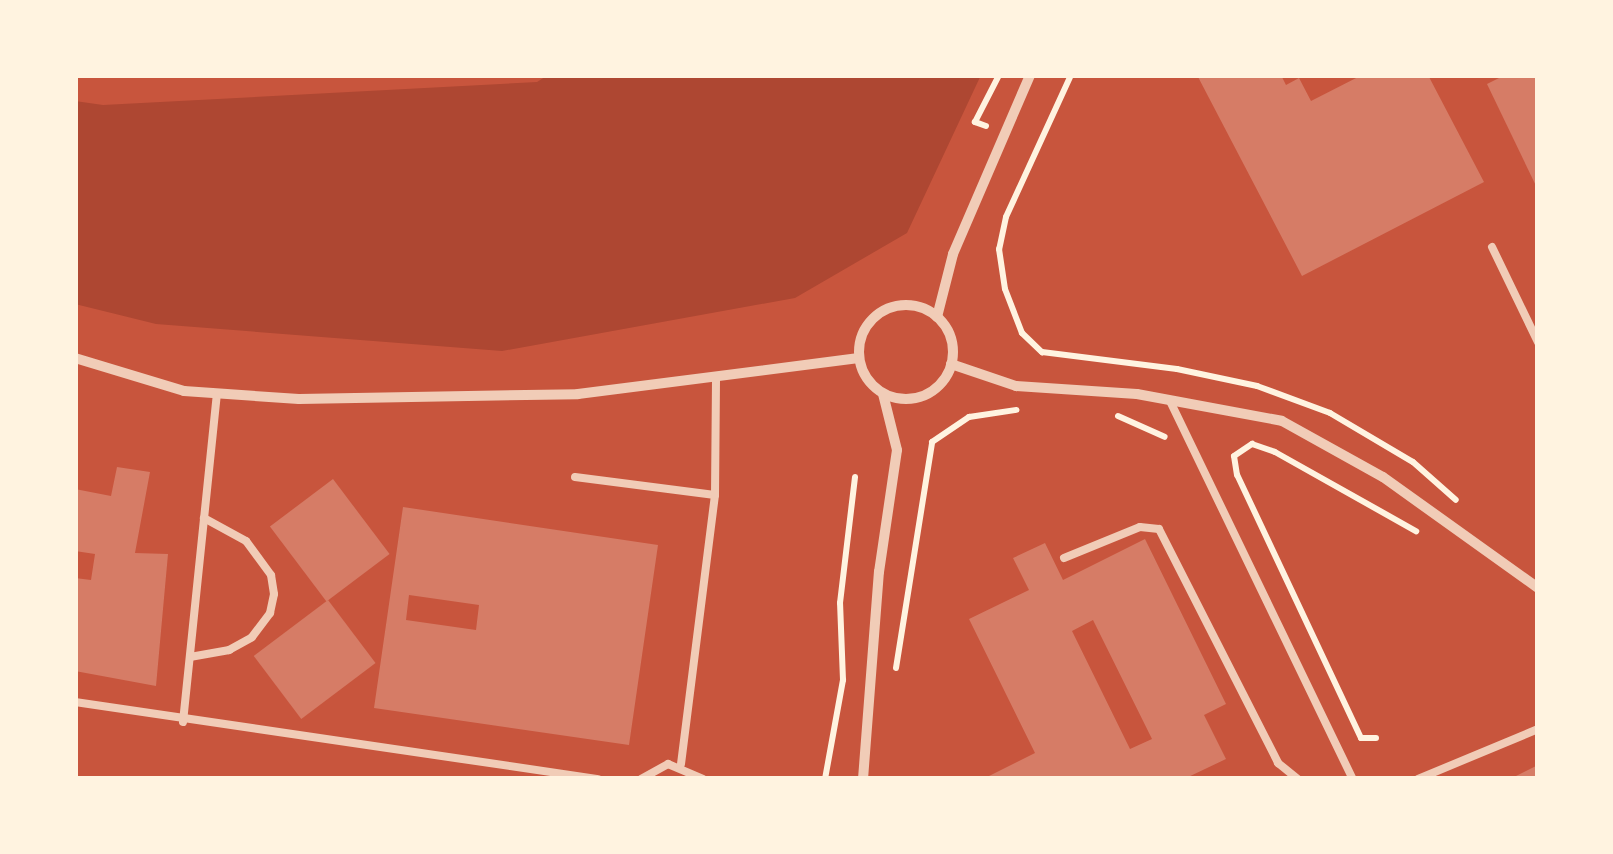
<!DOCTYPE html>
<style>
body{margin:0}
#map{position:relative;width:1613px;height:854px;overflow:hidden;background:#c8553d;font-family:"Archivo Narrow",sans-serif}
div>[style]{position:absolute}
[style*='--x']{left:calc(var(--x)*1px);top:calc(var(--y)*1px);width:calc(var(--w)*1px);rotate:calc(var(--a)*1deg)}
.green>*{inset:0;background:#ae4732}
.building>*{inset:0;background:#d67c66;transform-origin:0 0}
.path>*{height:6px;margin:-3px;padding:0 3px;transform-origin:3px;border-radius:3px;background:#fff3e0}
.service>*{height:8px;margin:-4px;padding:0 4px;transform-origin:4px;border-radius:4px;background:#f1ccb7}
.minor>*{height:10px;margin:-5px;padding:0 5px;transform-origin:5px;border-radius:5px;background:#f1ccb7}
.minor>.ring{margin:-5px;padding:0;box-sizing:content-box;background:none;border:10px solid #f1ccb7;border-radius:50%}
span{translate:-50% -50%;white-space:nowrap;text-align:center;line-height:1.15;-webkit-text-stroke:10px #fff3e0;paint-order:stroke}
.frame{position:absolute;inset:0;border:78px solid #fff3e0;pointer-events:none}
</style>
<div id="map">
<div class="green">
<i style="clip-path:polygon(548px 75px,981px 75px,907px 233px,795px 298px,502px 351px,156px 324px,75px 304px,75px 101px,103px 105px,537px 82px)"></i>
</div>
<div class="building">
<i style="clip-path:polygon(1197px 75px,1281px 75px,1286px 85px,1299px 78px,1311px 101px,1362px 75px,1428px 75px,1484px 182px,1302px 276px)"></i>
<i style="clip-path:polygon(1505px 75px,1538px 75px,1538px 190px,1487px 84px)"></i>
<i style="clip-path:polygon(117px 467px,150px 472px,135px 553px,168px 554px,156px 686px,75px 671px,75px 578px,91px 580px,95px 554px,75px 551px,75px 489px,111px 496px)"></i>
<i style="left:333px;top:479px;width:94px;height:79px;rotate:53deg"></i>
<i style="clip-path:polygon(evenodd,403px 507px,658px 545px,629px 745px,374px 708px,403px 507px,409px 595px,479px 605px,476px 630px,406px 620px,409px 595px)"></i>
<i style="clip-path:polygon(evenodd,1145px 539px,1226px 704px,1204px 715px,1226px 759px,1184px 779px,983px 779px,1035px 753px,969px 619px,1029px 590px,1013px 558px,1045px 543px,1063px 580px,1145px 539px,1093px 620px,1152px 739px,1130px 749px,1072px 631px,1093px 620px)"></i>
<i style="left:328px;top:600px;width:79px;height:93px;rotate:53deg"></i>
<i style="clip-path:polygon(1538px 765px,1538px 779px,1510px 779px)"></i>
</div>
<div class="path">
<i style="--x:1071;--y:75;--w:156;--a:114.6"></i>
<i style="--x:1006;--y:217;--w:33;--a:102"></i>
<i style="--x:999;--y:249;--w:40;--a:81.5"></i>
<i style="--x:1005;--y:289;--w:47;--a:68.9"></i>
<i style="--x:1022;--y:333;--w:28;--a:44"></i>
<i style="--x:1042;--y:352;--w:136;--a:7.2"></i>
<i style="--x:1177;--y:369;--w:82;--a:12"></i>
<i style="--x:1257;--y:386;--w:78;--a:20.3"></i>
<i style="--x:1330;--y:413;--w:96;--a:30.6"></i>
<i style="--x:1413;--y:462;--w:57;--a:41.5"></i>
<i style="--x:1457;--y:75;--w:4;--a:0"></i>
<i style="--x:986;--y:126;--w:12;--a:-160"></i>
<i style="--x:975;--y:122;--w:53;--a:-62.9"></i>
<i style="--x:1118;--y:416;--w:51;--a:24.1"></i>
<i style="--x:896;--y:668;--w:229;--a:-80.9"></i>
<i style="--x:932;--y:442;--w:45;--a:-34"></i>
<i style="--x:969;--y:417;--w:48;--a:-8.5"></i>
<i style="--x:1376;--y:738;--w:15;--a:180"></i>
<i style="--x:1361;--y:738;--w:291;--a:-115.2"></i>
<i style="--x:1237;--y:475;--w:19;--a:-99"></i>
<i style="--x:1234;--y:456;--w:22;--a:-34"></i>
<i style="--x:1252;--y:444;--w:24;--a:19"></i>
<i style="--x:1275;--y:452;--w:162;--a:29.3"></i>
<i style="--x:825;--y:779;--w:101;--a:-79.7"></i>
<i style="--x:843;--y:680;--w:77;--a:-92.2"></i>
<i style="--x:840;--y:603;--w:127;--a:-83.2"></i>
</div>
<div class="service">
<i style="--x:1492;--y:247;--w:106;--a:64.2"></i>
<i style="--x:1170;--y:401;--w:420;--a:64.2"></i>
<i style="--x:575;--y:477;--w:141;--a:7.3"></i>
<i style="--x:1064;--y:558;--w:82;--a:-22.2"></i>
<i style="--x:1140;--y:527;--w:19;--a:6"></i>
<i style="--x:1159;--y:529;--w:263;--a:63"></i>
<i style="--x:1278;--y:763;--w:26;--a:39"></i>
<i style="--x:190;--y:657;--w:40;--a:-10"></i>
<i style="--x:229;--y:650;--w:26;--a:-29"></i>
<i style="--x:252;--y:637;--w:30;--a:-53"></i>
<i style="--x:270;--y:613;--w:19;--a:-78"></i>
<i style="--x:274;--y:594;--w:19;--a:-99"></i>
<i style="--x:271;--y:575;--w:42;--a:-126.3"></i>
<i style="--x:246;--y:541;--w:48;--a:-151.3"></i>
<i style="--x:75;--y:702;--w:529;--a:8.38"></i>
<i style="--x:183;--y:722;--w:330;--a:-84.1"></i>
<i style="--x:681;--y:764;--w:271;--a:-82.8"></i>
<i style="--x:715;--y:495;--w:116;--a:-89.5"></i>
<i style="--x:641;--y:779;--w:31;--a:-29"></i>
<i style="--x:668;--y:764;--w:38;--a:23"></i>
<i style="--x:1418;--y:779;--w:130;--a:-22.6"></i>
</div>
<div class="minor">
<i class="ring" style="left:859px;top:305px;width:84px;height:84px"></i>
<i style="--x:937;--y:317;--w:65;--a:-75.7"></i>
<i style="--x:953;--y:254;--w:195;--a:-66.7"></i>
<i style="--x:75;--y:358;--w:114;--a:16.8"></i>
<i style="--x:184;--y:391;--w:115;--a:4"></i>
<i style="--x:299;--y:399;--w:279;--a:-1"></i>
<i style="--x:578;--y:394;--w:283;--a:-7.3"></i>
<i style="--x:951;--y:364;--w:69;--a:18.7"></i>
<i style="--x:1016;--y:386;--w:121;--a:3.8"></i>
<i style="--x:1137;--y:394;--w:147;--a:10.5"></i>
<i style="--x:1282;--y:421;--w:115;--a:29"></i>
<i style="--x:1383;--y:477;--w:191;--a:35.6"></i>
<i style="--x:863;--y:779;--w:208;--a:-85.6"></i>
<i style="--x:879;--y:572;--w:123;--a:-81.6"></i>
<i style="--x:897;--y:450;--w:58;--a:-104"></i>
</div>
<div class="frame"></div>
</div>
